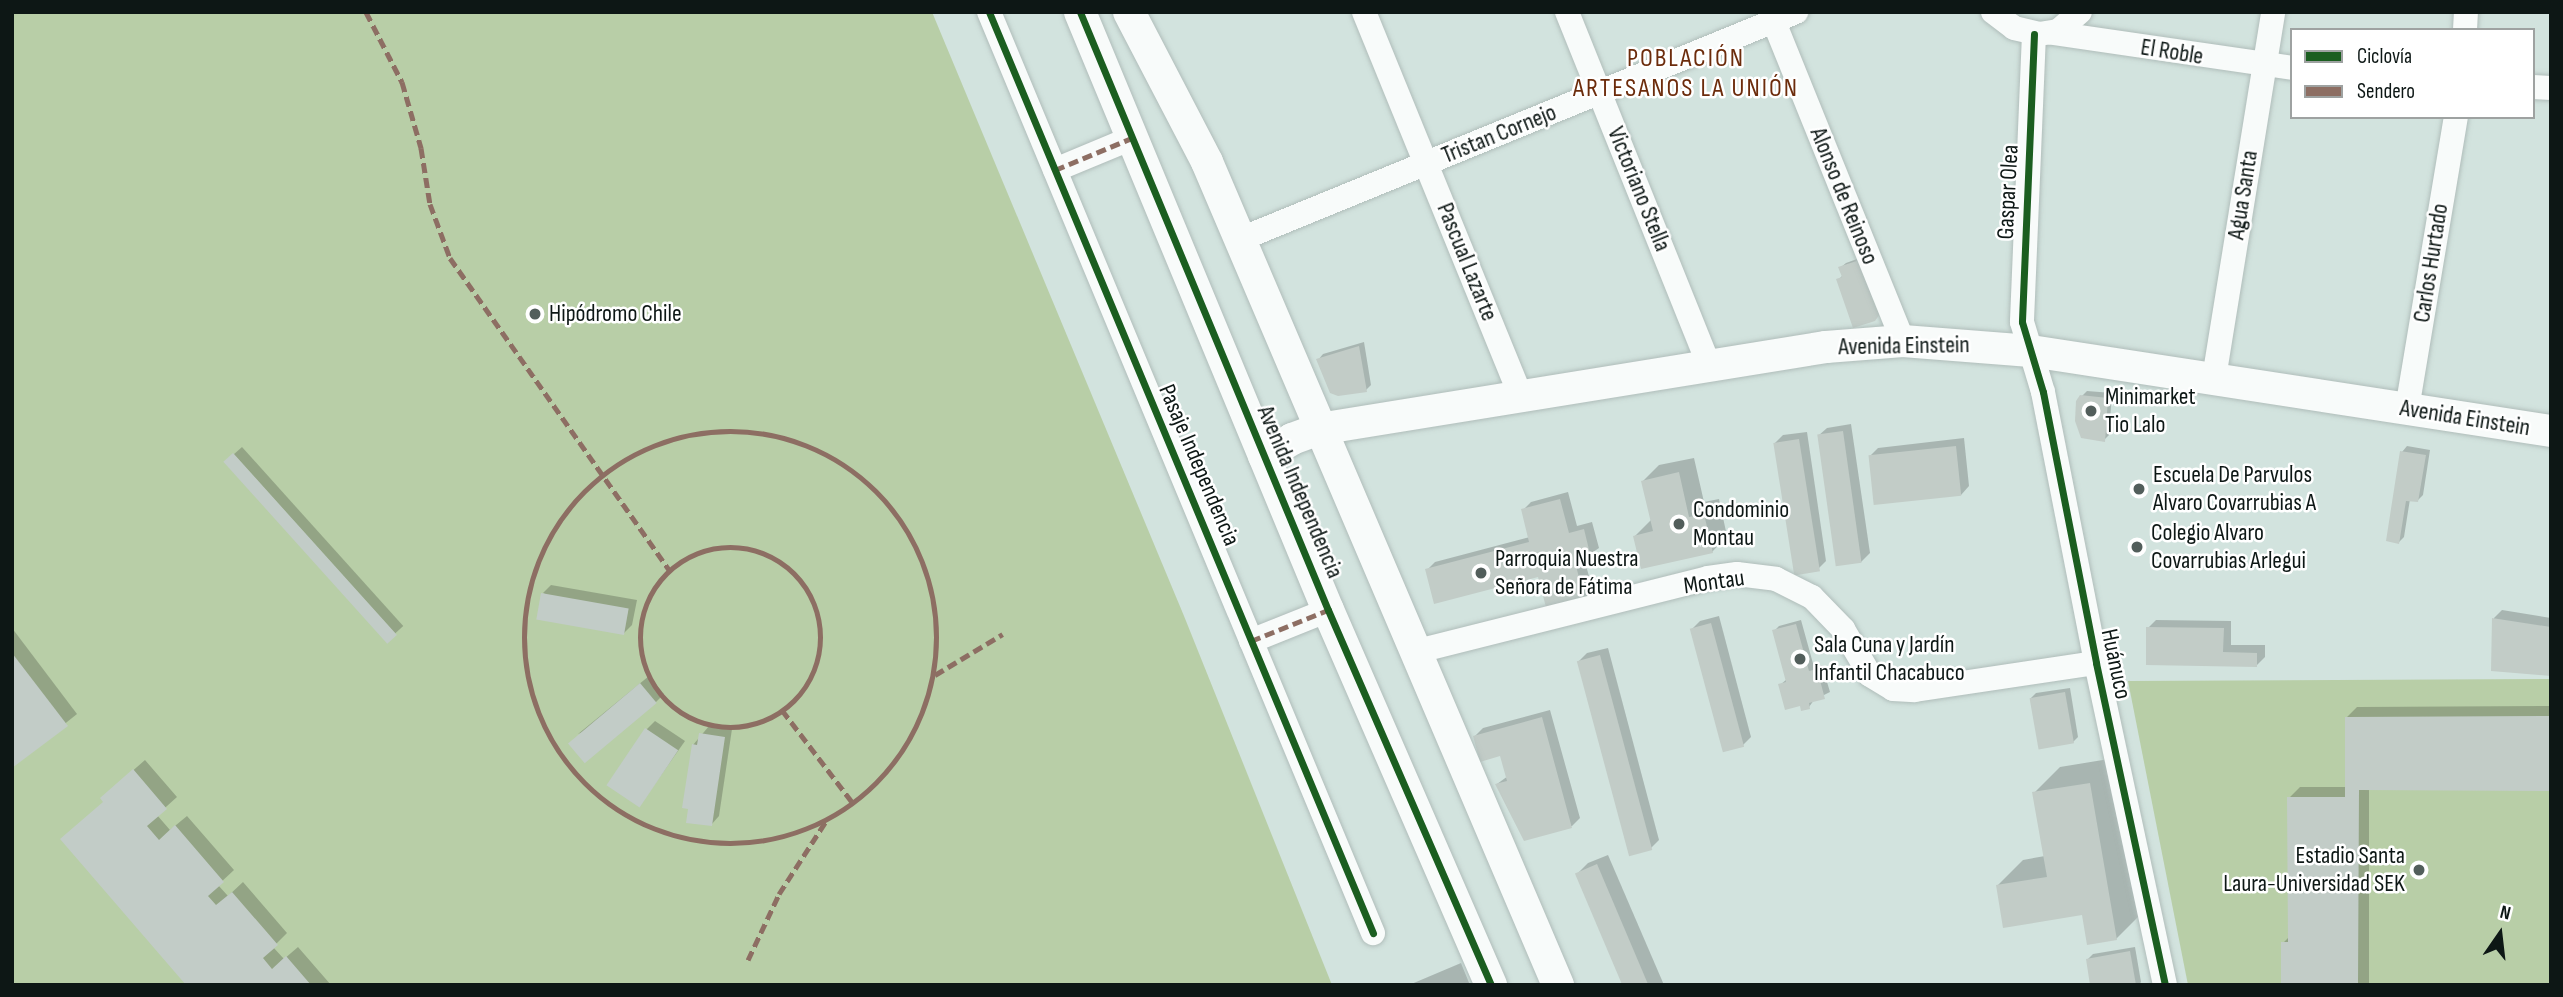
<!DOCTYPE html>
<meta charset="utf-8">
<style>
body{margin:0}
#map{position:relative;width:2563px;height:997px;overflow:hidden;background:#d2e3de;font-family:"Sofia Sans Condensed",sans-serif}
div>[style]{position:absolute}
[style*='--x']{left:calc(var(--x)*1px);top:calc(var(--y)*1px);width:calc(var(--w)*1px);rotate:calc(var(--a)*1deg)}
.green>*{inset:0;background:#b8cea7}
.shadow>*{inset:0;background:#0003;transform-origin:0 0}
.building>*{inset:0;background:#c2ccc7;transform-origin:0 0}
.roads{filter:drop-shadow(0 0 2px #b0bdba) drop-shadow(0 0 2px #b0bdba)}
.minor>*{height:24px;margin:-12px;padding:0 12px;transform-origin:12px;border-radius:12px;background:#f8fbfa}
.major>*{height:32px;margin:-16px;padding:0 16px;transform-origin:16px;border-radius:16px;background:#f8fbfa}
.quiet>*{height:5px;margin-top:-2.5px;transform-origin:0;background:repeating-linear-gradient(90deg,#8d6e63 0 10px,transparent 0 15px)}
.quiet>.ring{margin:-2.5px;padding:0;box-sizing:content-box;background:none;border:5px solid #8d6e63;border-radius:50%}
.cycleway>*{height:7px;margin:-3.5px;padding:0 3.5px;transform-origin:3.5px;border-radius:3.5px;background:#1b5e20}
.dots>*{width:19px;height:19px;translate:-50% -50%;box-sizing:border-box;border:4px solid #fff;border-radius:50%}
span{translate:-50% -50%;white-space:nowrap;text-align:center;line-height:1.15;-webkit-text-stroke:5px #fff;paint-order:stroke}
.street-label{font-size:24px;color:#0d1715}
.poi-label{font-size:24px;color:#0d1715}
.left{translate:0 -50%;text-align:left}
.right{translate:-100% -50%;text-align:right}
.neighbourhood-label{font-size:26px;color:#6c2c0c;letter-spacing:2px}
.frame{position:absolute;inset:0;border:14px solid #0d1715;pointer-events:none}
.legend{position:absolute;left:2290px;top:28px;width:245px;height:91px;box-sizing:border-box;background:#fff;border:2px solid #9ea2a1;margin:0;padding:9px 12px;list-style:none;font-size:21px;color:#0d1715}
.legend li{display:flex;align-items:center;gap:14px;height:35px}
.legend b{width:35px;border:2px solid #9ea2a1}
.north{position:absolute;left:2465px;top:899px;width:70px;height:70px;-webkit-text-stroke:5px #fff;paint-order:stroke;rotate:14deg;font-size:19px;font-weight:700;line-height:28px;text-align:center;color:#0d1715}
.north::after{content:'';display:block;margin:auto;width:24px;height:32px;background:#0d1715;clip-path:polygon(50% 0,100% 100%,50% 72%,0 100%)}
</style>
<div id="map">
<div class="green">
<i style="clip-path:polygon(12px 12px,932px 12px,1184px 616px,1332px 985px,12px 985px)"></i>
<i style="clip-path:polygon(2551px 679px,2551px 985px,2188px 985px,2128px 681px)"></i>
</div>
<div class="shadow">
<i style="clip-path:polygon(1868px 255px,1886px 305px,1838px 280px,1843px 275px,1840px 268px,1846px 263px)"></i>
<i style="clip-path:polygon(1364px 342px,1371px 385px,1366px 390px,1318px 360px,1323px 354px)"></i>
<i style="clip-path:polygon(2087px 391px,2112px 393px,2109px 435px,2104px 440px,2081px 397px)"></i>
<i style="clip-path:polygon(1851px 424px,1870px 553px,1861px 562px,1818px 436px,1827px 428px)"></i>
<i style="clip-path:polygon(1807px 432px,1826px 561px,1818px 569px,1775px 443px,1783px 435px)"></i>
<i style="clip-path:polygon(1964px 438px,1969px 486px,1961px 495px,1870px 456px,1878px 448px)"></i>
<i style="clip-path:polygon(2407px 446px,2430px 450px,2423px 495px,2417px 501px,2410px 499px,2404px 537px,2399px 542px,2402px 452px)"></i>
<i style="left:242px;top:447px;width:241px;height:11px;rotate:48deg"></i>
<i style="clip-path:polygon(1694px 458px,1704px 502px,1719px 499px,1727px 536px,1712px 552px,1635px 536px,1651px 520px,1643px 481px,1659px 465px)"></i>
<i style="clip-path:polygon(1568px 492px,1577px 526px,1592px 522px,1599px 548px,1584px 558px,1593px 591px,1584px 599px,1539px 575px,1427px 570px,1435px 562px,1530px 537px,1523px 510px,1531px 502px)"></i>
<i style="clip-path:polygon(551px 585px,637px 600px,632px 625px,624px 633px,543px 593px)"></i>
<i style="clip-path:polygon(2502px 610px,2551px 618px,2551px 674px,2493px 669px,2494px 618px)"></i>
<i style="clip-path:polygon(1719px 616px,1751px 737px,1743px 745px,1692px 629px,1700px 621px)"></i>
<i style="clip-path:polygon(1801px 620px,1814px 667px,1822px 665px,1830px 692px,1814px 700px,1809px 707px,1801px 704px,1780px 685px,1787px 679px,1774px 631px,1779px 626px)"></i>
<i style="clip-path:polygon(2156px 620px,2231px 621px,2231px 645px,2265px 645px,2265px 657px,2257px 665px,2148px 628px)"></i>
<i style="clip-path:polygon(12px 628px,77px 714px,12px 766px)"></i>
<i style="clip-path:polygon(1608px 648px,1659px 840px,1651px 848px,1579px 661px,1587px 653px)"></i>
<i style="clip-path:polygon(649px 676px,664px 694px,656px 702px,578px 734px)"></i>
<i style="clip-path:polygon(2070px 688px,2078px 737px,2073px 742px,2030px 699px,2036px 693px)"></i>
<i style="clip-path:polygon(2551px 706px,2551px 790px,2369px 789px,2369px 985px,2283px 985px,2283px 943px,2290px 936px,2289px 798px,2300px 787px,2347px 787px,2346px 718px,2357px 707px)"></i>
<i style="clip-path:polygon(1550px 710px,1580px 818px,1572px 826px,1525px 839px,1497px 784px,1508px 776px,1501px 754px,1475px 736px,1483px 728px)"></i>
<i style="clip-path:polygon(655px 721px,685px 741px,640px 805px,647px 729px)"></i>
<i style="clip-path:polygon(709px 726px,732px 729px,719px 816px,711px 825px,690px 808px,693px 745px)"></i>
<i style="clip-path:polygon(2115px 758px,2142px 913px,2116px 939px,2084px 913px,1998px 885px,2023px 860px,2045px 856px,2034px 793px,2060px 767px)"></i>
<i style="clip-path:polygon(145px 760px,177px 797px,157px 815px,170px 830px,187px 816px,234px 870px,218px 885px,228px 896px,243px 882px,287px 933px,273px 947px,284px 959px,298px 947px,331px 985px,188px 985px,105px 801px,113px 788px)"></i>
<i style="clip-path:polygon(1608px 855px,1664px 985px,1624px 985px,1577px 874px,1588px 863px)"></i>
<i style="clip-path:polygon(2135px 947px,2141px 982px,2139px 985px,2092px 985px,2088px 959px,2093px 954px)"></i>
<i style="clip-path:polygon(1461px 963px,1470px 985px,1409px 985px)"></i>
</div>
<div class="building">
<i style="clip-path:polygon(1863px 259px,1882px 311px,1875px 321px,1853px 328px,1836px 279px,1842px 277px,1838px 267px)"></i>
<i style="clip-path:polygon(1359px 346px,1367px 392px,1338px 396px,1330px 393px,1316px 359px)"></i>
<i style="clip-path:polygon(2080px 395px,2108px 398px,2105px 442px,2081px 438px,2075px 421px,2076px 401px)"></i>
<i style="left:1843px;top:431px;width:133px;height:26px;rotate:82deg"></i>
<i style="left:1799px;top:439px;width:134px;height:26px;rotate:81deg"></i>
<i style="left:1956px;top:446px;width:50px;height:88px;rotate:84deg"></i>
<i style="clip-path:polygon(2400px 451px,2426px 455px,2418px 502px,2406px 501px,2399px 544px,2386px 541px)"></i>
<i style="left:233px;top:453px;width:245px;height:13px;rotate:48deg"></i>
<i style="clip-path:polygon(1679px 472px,1689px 517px,1704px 514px,1713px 553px,1641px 569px,1633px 536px,1653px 531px,1641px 481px)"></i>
<i style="clip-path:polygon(1560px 499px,1569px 533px,1584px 529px,1591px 558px,1575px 562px,1585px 601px,1547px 611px,1538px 577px,1434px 604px,1425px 569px,1529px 542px,1521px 509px)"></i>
<i style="left:541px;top:593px;width:89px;height:27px;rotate:10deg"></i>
<i style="clip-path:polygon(2492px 618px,2551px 627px,2551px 676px,2491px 671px)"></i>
<i style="left:1711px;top:623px;width:128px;height:22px;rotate:75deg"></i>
<i style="clip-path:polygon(1796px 624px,1809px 671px,1817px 669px,1825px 699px,1809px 703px,1810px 709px,1801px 711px,1800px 706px,1785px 710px,1778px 684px,1786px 682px,1772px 630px)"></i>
<i style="clip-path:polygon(2146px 627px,2224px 628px,2223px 652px,2257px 653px,2257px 667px,2146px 665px)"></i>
<i style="clip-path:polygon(12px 653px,68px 726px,12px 768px)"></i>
<i style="left:1600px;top:655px;width:202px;height:24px;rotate:75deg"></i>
<i style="left:640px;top:683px;width:26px;height:94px;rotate:50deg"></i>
<i style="left:2065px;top:692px;width:52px;height:36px;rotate:80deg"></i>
<i style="clip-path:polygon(2551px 716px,2551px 791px,2359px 790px,2358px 985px,2281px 985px,2281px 942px,2288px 942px,2287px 797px,2345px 797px,2345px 717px)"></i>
<i style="clip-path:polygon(1542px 717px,1572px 828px,1524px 841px,1495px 784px,1507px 781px,1500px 756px,1480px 762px,1473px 736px)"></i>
<i style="left:645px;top:728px;width:40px;height:69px;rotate:34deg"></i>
<i style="clip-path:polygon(699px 733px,725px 737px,712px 826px,686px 823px,688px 809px,682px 808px,692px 744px,697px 745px)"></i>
<i style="clip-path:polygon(133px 769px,167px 809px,147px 826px,159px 840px,175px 825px,224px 882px,208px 896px,216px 905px,232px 892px,278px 945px,263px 958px,272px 969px,286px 956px,311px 985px,186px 985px,60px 839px,103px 802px,100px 798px)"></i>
<i style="clip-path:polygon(2090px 783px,2117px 940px,2087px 945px,2082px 915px,2003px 928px,1996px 885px,2047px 877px,2032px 792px)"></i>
<i style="left:1597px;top:864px;width:132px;height:24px;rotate:67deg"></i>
<i style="clip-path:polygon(2130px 951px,2136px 985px,2090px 985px,2086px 959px)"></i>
</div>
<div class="roads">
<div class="minor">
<i style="--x:989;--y:12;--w:998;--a:67.37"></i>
<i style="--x:1364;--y:12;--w:415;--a:67.8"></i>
<i style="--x:1567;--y:12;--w:381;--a:68.1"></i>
<i style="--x:1770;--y:12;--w:355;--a:68"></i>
<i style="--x:1993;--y:12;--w:26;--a:37"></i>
<i style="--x:2014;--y:28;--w:26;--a:13"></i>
<i style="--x:2039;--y:34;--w:19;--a:-9"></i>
<i style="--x:2058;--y:31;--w:29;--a:-41"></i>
<i style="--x:2465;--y:30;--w:18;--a:-87"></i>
<i style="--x:2053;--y:33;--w:242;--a:8.3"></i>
<i style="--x:2034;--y:34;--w:288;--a:92.4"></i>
<i style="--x:2022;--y:322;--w:73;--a:73.3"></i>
<i style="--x:2043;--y:392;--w:276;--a:78.9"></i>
<i style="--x:2096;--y:663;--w:329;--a:77.9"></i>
<i style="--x:2533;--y:87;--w:18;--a:3"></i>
<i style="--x:1055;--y:170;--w:83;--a:-22.6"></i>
<i style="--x:1241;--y:239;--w:600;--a:-22.25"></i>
<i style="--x:2214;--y:378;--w:371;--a:-80.8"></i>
<i style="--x:2407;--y:409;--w:296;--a:-80.5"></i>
<i style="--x:1251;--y:641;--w:83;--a:-21.9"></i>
<i style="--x:1414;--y:652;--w:303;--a:-14.1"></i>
<i style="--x:1708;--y:578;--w:29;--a:-8"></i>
<i style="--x:1737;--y:574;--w:39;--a:7"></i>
<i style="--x:1776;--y:579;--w:40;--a:26.6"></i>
<i style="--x:1812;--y:597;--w:45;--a:45.9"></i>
<i style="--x:1843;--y:629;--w:53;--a:59.6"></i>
<i style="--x:1870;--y:675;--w:27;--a:31"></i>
<i style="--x:1893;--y:689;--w:22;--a:3"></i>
<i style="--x:1915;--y:690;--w:183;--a:-8.5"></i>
</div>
<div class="major">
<i style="--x:1080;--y:12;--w:647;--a:67.48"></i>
<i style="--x:1328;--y:610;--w:409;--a:66.5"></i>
<i style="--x:1129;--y:12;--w:169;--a:62.5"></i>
<i style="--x:1207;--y:162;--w:895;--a:66.9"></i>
<i style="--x:1264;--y:456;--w:33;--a:-31"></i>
<i style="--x:1292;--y:439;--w:29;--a:-20"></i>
<i style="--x:1319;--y:429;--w:514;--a:-9.19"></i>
<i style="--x:1826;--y:347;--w:77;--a:-4.5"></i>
<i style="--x:1903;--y:341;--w:128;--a:4.5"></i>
<i style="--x:2031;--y:351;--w:526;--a:8.75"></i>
</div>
</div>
<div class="quiet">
<i style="--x:366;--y:12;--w:79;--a:62.8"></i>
<i style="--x:402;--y:82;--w:69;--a:73.9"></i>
<i style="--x:421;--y:148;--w:57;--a:80.9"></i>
<i style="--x:430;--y:204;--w:58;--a:69.7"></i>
<i style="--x:450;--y:258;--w:383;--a:54.9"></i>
<i style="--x:1055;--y:170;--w:83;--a:-22.6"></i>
<i class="ring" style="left:524px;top:431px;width:407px;height:407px"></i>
<i class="ring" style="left:640px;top:547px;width:175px;height:175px"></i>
<i style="--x:1251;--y:641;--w:83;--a:-21.9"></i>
<i style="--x:935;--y:675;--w:79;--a:-31.1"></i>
<i style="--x:782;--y:710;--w:116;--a:52.7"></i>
<i style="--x:748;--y:960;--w:73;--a:-64.8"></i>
<i style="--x:779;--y:894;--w:87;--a:-57.2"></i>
</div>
<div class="cycleway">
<i style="--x:989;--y:12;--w:998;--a:67.37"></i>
<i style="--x:1080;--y:12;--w:647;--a:67.48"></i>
<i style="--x:1328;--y:610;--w:409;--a:66.5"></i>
<i style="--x:2034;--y:34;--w:288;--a:92.4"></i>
<i style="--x:2022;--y:322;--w:73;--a:73.3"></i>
<i style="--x:2043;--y:392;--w:276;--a:78.9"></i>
<i style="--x:2096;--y:663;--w:329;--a:77.9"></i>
</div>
<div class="dots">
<i style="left:535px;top:314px;background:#525e5b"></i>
<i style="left:2091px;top:411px;background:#525e5b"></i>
<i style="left:2139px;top:489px;background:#525e5b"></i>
<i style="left:1679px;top:524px;background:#525e5b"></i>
<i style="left:2137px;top:547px;background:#525e5b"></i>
<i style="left:1481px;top:573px;background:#525e5b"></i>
<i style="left:1800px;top:659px;background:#525e5b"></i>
<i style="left:2419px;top:870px;background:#525e5b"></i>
</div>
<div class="street-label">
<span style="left:2172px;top:52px;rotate:9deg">El Roble</span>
<span style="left:1499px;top:134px;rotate:-22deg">Tristan Cornejo</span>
<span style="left:1639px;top:189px;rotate:68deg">Victoriano Stella</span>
<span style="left:2008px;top:192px;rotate:-87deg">Gaspar Olea</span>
<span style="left:2243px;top:195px;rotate:-81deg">Agua Santa</span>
<span style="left:1844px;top:196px;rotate:68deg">Alonso de Reinoso</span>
<span style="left:1467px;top:262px;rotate:68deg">Pascual Lazarte</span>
<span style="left:2431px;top:263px;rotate:-81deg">Carlos Hurtado</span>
<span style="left:1904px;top:346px;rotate:-1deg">Avenida Einstein</span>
<span style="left:2465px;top:418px;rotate:9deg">Avenida Einstein</span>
<span style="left:1199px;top:465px;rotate:67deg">Pasaje Independencia</span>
<span style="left:1300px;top:492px;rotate:67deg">Avenida Independencia</span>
<span style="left:1714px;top:582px;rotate:-8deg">Montau</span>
<span style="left:2116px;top:664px;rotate:78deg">Huánuco</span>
</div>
<div class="poi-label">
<span class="left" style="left:549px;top:314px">Hipódromo Chile</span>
<span class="left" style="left:2105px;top:411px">Minimarket<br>Tio Lalo</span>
<span class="left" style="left:2153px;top:489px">Escuela De Parvulos<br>Alvaro Covarrubias A</span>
<span class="left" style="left:1693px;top:524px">Condominio<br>Montau</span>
<span class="left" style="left:2151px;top:547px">Colegio Alvaro<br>Covarrubias Arlegui</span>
<span class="left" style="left:1495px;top:573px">Parroquia Nuestra<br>Señora de Fátima</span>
<span class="left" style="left:1814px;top:659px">Sala Cuna y Jardín<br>Infantil Chacabuco</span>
<span class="right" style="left:2405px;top:870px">Estadio Santa<br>Laura-Universidad SEK</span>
</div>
<div class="neighbourhood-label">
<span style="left:1686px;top:74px">POBLACIÓN<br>ARTESANOS LA UNIÓN</span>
</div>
<div class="frame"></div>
<ul class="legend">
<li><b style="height:9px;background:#1b5e20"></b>Ciclovía</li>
<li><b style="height:9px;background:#8d6e63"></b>Sendero</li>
</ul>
<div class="north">N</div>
</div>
